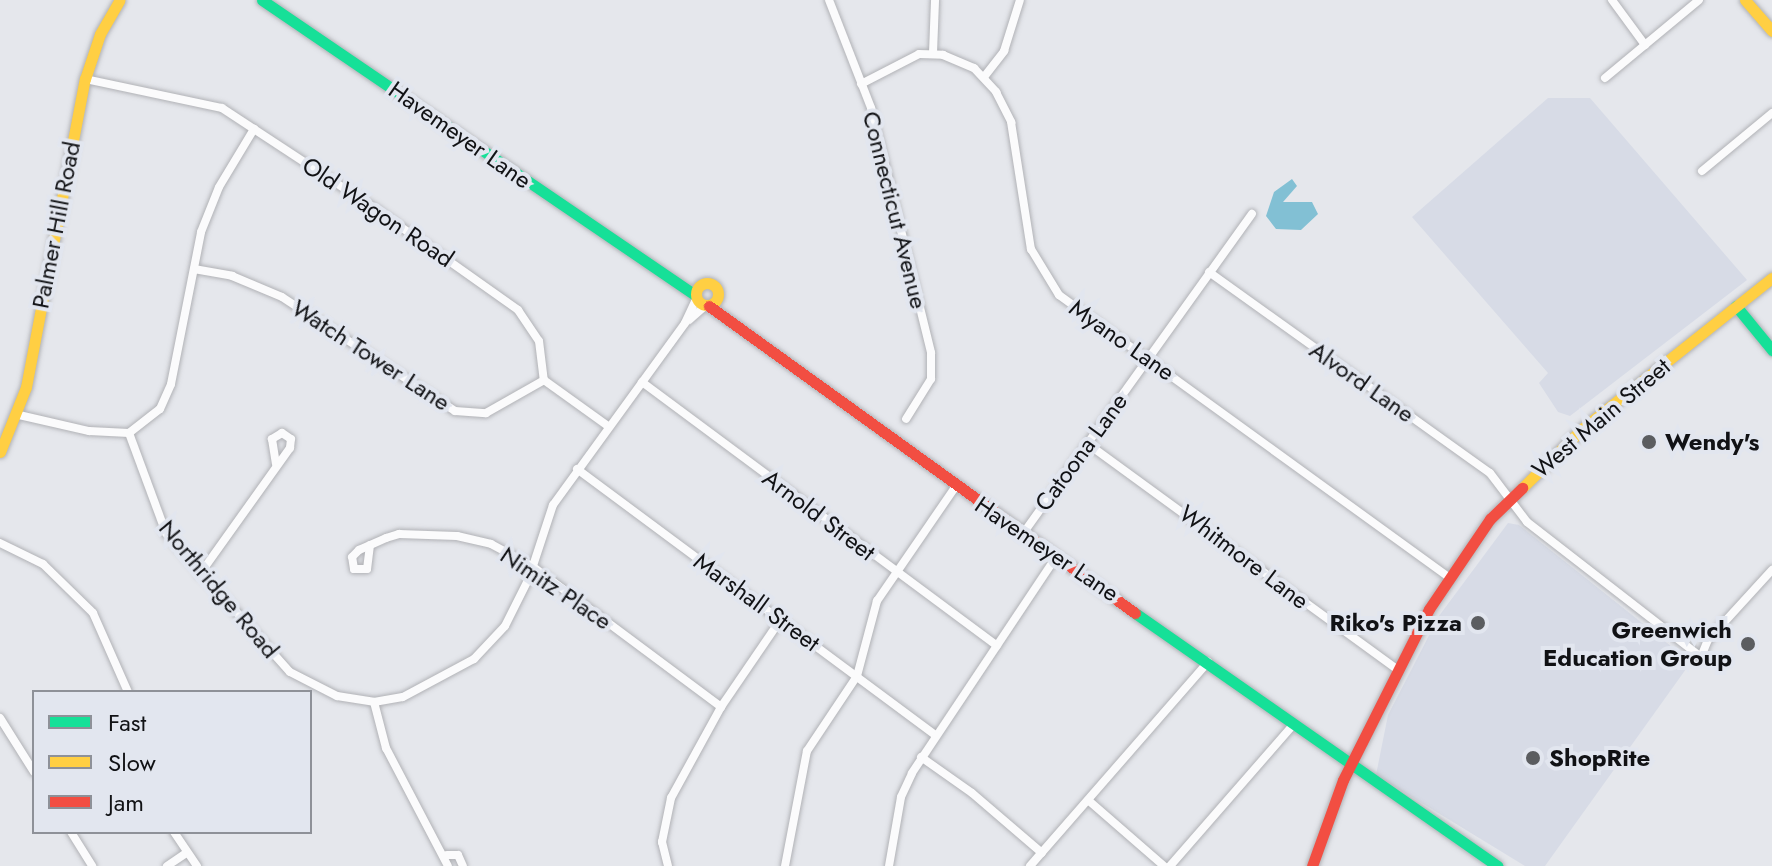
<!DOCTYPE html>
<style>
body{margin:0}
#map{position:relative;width:1772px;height:866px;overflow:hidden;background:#e5e7ec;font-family:Jost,sans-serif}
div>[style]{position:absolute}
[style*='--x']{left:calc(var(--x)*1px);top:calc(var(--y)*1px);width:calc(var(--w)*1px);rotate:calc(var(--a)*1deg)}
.built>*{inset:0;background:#d7dbe6}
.water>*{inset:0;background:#82c0d4}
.roads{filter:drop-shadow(0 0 2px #b1b2b6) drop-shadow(0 0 2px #b1b2b6)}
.street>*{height:8px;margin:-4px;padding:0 4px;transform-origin:4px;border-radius:4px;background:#fbfbfc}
.fast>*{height:11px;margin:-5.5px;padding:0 5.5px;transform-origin:5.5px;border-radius:5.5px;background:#16e098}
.slow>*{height:11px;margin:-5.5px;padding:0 5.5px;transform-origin:5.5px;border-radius:5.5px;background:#ffcf43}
.slow>.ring{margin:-5.5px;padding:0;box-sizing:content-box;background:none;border:11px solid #ffcf43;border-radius:50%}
.jam>*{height:11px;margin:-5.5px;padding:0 5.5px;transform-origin:5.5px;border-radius:5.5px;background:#f24e42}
.dots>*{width:22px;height:22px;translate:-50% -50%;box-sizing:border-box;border:4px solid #e2e6ef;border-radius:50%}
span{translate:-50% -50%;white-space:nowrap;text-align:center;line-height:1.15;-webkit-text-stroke:8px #e2e6ef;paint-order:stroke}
.street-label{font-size:24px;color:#111215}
.poi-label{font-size:24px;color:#111215;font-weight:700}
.left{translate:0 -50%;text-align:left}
.right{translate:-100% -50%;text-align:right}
.legend{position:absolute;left:32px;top:690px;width:280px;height:144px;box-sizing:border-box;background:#e2e6ef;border:2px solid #8e9198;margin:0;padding:10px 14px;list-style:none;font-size:24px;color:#111215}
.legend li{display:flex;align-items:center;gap:16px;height:40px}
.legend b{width:40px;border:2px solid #8e9198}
</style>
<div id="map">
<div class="built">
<i style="clip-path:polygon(1548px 98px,1590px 98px,1747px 280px,1570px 416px,1558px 412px,1539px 383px,1548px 373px,1412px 217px)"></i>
<i style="clip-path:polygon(1508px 523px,1519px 525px,1691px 662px,1545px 866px,1525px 866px,1376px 775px,1388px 715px,1439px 616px)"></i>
</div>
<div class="water">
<i style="clip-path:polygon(1292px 179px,1297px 186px,1283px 202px,1312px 202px,1318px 214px,1301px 230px,1276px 229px,1266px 216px,1274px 192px)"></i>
</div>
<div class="roads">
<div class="street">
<i style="--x:829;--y:0;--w:116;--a:68.7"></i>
<i style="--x:871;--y:108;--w:252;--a:76.2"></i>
<i style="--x:931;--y:353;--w:26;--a:90"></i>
<i style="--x:931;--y:379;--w:47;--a:122"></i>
<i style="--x:1612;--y:0;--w:56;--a:53.7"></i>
<i style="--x:933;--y:53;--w:53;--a:-87.8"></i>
<i style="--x:984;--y:77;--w:33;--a:-52"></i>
<i style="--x:1004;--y:51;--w:53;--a:-72.6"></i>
<i style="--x:1605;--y:78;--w:122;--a:-39.7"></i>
<i style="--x:85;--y:79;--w:140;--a:12"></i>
<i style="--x:222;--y:108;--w:186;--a:33.3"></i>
<i style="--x:377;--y:210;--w:173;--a:35.3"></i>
<i style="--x:518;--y:310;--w:37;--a:56"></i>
<i style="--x:539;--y:341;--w:39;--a:83"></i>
<i style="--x:544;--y:380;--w:79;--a:35.7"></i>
<i style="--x:861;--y:84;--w:65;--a:-27.3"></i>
<i style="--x:919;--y:54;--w:24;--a:2"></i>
<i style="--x:943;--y:55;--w:34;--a:23"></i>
<i style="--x:974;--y:68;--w:33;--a:47"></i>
<i style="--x:996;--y:92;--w:34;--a:63"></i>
<i style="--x:1011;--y:122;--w:129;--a:81.1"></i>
<i style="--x:1031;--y:249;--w:54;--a:58.7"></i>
<i style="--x:1059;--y:295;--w:479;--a:35.9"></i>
<i style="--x:1702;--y:171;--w:91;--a:-39.6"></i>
<i style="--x:194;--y:269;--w:39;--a:10"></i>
<i style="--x:232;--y:276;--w:54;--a:22.8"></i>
<i style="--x:282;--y:297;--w:207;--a:33.4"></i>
<i style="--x:455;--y:411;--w:31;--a:4"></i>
<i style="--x:486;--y:413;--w:67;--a:-29.6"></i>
<i style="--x:1209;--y:272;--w:345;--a:35.6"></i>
<i style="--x:1490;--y:473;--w:61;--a:52.9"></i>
<i style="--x:1527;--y:522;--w:220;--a:37.8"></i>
<i style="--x:1701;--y:657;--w:18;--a:-68"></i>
<i style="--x:1708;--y:640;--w:95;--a:-47.6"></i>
<i style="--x:689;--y:320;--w:21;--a:-41"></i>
<i style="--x:642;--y:382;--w:442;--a:36.6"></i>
<i style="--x:19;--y:415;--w:72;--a:12.9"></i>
<i style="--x:89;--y:431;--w:40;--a:2.9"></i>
<i style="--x:129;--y:433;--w:39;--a:-38"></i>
<i style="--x:160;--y:409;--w:27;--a:-66"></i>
<i style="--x:171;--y:384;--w:155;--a:-78.8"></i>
<i style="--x:201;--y:232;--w:48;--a:-68.2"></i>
<i style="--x:219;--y:187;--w:68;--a:-58.9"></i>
<i style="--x:129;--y:433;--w:107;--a:69.7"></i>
<i style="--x:166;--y:533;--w:186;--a:48.3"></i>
<i style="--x:290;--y:672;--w:53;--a:27.1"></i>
<i style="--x:337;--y:696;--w:37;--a:9"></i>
<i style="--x:374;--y:702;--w:29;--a:-10"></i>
<i style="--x:403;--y:697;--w:81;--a:-28.2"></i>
<i style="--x:474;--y:659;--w:45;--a:-46.8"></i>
<i style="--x:505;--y:626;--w:54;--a:-63.4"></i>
<i style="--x:529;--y:578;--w:77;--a:-71.8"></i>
<i style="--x:553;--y:505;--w:225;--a:-54"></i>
<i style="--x:685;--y:323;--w:26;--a:-65"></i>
<i style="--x:1088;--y:444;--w:385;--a:36.1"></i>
<i style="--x:577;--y:469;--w:447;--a:36.6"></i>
<i style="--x:1022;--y:535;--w:395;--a:-54.4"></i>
<i style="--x:0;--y:543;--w:48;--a:26"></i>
<i style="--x:43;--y:564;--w:70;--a:44.4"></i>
<i style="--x:93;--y:613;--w:86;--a:66.1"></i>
<i style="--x:370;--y:545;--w:24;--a:97"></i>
<i style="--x:367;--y:569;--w:13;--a:180"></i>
<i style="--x:354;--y:569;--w:12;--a:-99"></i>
<i style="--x:352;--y:557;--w:10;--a:-45"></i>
<i style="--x:359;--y:550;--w:30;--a:-24"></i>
<i style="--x:386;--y:538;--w:14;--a:-17"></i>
<i style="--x:399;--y:534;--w:58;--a:2"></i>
<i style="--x:457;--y:536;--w:35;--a:13"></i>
<i style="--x:491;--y:544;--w:47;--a:28.2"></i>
<i style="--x:532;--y:566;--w:236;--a:36.7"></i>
<i style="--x:200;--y:574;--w:155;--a:-54.5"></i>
<i style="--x:290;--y:448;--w:9;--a:-84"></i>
<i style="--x:291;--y:439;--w:11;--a:-146"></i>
<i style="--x:282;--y:433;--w:12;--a:149"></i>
<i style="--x:272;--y:439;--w:25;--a:81"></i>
<i style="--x:374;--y:702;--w:48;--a:75.4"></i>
<i style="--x:386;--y:748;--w:133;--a:62.3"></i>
<i style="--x:0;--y:718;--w:64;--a:57.8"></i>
<i style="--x:921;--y:757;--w:62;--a:35.2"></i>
<i style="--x:972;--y:793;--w:92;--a:40.6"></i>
<i style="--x:1088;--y:800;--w:101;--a:41"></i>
<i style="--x:71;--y:832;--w:40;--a:58"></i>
<i style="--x:174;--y:832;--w:41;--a:55.9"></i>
<i style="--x:447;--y:855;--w:11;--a:0"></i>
<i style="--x:458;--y:855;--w:12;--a:66"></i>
<i style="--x:167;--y:866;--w:23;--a:-34"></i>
<i style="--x:668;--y:866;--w:25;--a:-104"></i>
<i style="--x:662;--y:842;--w:45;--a:-78.4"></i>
<i style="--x:671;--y:798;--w:104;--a:-61.2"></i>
<i style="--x:721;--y:707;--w:107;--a:-55.7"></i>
<i style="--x:785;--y:866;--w:117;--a:-79.2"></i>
<i style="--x:807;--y:751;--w:90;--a:-56.3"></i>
<i style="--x:857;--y:676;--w:78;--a:-75.1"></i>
<i style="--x:877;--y:601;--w:140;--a:-55.5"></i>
<i style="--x:889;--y:866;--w:70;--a:-80.1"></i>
<i style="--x:901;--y:797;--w:26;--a:-65"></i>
<i style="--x:912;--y:773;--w:260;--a:-56.3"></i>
<i style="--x:1030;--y:866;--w:271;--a:-48.9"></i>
<i style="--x:1170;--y:866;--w:189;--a:-48.9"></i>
</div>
<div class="fast">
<i style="--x:262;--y:0;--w:524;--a:34.27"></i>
<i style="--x:1736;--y:306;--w:57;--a:50.7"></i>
<i style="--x:1135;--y:613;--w:442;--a:34.9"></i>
</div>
<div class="slow">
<i style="--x:1745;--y:0;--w:41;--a:48.9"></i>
<i class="ring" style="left:696px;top:283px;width:11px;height:11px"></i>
<i style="--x:0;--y:452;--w:70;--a:-68.2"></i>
<i style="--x:26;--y:387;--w:314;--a:-79.2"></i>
<i style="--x:85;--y:79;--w:47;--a:-71.6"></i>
<i style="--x:100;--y:34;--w:39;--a:-60"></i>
<i style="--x:1522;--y:488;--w:84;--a:-44.5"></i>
<i style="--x:1582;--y:429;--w:243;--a:-38.5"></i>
</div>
<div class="jam">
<i style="--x:709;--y:306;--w:525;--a:35.78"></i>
<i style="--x:1312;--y:866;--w:91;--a:-70.2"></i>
<i style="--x:1343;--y:780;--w:191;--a:-63.3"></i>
<i style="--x:1429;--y:609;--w:109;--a:-55.9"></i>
<i style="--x:1490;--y:519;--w:45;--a:-44.1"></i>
</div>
</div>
<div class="dots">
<i style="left:1649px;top:442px;background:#5b5d60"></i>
<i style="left:1478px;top:623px;background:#5b5d60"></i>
<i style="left:1748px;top:644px;background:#5b5d60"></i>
<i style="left:1533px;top:758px;background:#5b5d60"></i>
</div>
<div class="street-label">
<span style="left:460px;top:135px;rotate:35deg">Havemeyer Lane</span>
<span style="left:895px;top:210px;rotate:76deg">Connecticut Avenue</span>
<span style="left:378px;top:212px;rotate:34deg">Old Wagon Road</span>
<span style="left:56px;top:225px;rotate:-79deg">Palmer Hill Road</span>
<span style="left:1122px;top:340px;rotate:35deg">Myano Lane</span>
<span style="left:371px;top:355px;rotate:33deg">Watch Tower Lane</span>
<span style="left:1362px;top:382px;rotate:35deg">Alvord Lane</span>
<span style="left:1601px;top:418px;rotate:-40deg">West Main Street</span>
<span style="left:1081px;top:452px;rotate:-54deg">Catoona Lane</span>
<span style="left:819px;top:515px;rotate:37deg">Arnold Street</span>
<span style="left:1047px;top:549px;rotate:34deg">Havemeyer Lane</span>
<span style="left:1244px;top:557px;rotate:37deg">Whitmore Lane</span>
<span style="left:556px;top:588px;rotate:34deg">Nimitz Place</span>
<span style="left:219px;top:589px;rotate:50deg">Northridge Road</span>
<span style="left:757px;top:602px;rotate:36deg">Marshall Street</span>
</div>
<div class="poi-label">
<span class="left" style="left:1665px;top:442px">Wendy's</span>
<span class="right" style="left:1462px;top:623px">Riko's Pizza</span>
<span class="right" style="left:1732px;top:644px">Greenwich<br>Education Group</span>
<span class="left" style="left:1549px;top:758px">ShopRite</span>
</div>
<ul class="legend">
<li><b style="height:10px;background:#16e098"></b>Fast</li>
<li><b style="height:10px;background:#ffcf43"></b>Slow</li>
<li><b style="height:10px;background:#f24e42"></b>Jam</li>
</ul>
</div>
